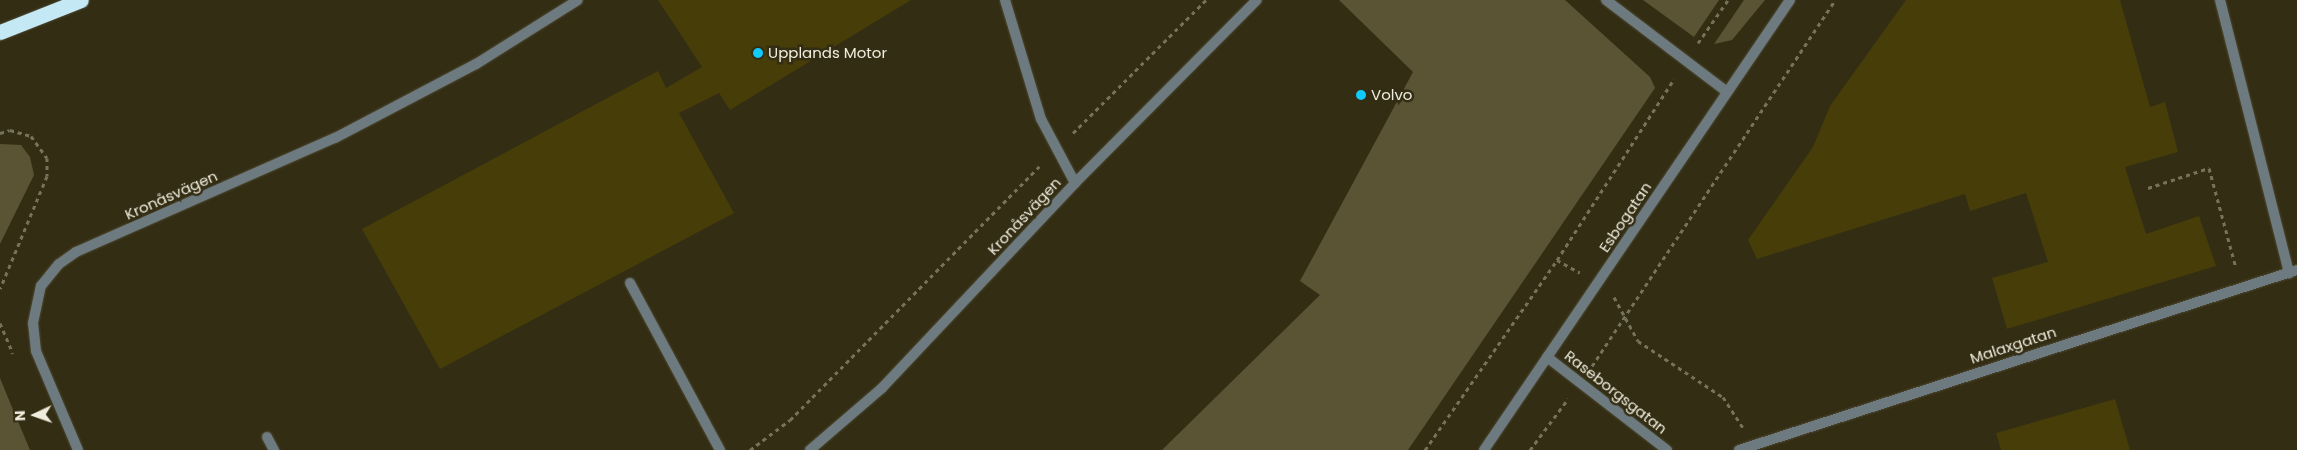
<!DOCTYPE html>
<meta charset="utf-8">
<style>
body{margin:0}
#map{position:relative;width:2297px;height:450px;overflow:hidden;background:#332d14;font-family:Poppins,sans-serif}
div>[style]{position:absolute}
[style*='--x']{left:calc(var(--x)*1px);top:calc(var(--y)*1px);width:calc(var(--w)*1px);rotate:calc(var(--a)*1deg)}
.green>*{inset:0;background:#5b5434}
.building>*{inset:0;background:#473d09}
.path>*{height:3px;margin-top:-1.5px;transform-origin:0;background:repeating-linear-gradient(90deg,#77725c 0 4px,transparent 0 8px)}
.roads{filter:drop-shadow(0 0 1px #4d4830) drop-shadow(0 0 1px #4d4830)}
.lane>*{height:10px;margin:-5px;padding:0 5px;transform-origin:5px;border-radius:5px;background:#6d7b80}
.street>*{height:10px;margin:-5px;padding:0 5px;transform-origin:5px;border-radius:5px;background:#6d7b80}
.highway>*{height:15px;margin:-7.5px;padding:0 7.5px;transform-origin:7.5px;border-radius:7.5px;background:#c5e8f5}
.dots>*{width:14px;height:14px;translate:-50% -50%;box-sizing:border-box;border:2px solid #332d14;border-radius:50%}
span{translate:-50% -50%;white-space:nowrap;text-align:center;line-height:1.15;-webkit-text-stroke:5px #332d14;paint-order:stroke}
.poi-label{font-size:15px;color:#f0edde}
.left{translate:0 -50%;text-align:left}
.street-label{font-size:15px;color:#f0edde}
.north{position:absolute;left:10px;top:390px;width:50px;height:50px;-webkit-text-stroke:4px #332d14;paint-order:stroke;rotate:267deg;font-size:14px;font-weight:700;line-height:20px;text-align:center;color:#f0edde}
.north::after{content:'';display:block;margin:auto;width:18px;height:22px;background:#f0edde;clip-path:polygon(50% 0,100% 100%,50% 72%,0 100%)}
</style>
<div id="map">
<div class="green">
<i style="clip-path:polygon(1339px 0,1565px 0,1650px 77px,1655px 88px,1408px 450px,1162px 450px,1320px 295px,1300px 281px,1413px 72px)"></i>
<i style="clip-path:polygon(1643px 0,1719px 0,1694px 37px)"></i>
<i style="clip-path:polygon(1744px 0,1765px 0,1732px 40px,1714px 44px)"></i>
<i style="clip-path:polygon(0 144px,21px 145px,30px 157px,34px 175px,0 244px)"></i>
<i style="clip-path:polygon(0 378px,9px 400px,30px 450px,0 450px)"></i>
</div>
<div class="building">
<i style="clip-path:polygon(658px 0,911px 0,730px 110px,719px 93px,679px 113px,734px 213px,440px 369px,362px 229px,658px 71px,666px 88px,702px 67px)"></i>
<i style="clip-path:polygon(1906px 0,2120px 0,2150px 107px,2165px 102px,2178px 152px,2125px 167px,2146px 234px,2199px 216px,2216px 266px,2007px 329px,1992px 278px,2048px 262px,2026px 193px,1970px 211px,1965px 194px,1757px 259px,1748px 240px,1813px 147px,1830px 106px)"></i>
<i style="clip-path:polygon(2115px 399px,2130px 450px,2001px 450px,1996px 433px)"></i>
</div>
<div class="path">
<i style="--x:1698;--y:43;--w:52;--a:-55.1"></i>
<i style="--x:0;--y:133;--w:10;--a:-17"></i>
<i style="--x:10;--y:130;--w:22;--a:16"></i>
<i style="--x:31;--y:136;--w:27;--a:54"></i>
<i style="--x:47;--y:158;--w:18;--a:90"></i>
<i style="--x:47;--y:176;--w:122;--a:112.6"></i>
<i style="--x:1073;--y:133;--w:188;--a:-45"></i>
<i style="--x:2148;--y:188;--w:64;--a:-18.2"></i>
<i style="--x:2209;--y:168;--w:104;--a:74.9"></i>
<i style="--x:1557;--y:260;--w:26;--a:29"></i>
<i style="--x:1614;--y:297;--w:50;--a:61.4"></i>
<i style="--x:1638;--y:341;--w:102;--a:33.4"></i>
<i style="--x:1723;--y:397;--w:37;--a:57"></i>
<i style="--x:0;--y:323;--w:33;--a:67"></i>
<i style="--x:1592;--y:366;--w:439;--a:-56.4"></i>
<i style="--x:750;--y:450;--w:50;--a:-36.9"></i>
<i style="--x:790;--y:420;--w:359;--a:-45.5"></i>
<i style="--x:1425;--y:450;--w:231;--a:-55.2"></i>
<i style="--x:1557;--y:260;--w:216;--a:-57.1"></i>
<i style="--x:1530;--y:450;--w:64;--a:-53.3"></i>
</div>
<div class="roads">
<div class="lane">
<i style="--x:1005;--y:0;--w:124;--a:73.2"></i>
<i style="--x:1041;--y:119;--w:72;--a:62"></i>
<i style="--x:2220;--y:0;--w:282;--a:75.8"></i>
<i style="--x:476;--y:64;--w:120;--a:-32.1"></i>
<i style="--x:630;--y:283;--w:190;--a:61.7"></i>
<i style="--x:267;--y:437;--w:15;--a:62"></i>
</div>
<div class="street">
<i style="--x:1606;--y:0;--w:152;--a:37.2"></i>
<i style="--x:1547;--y:357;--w:152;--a:37.8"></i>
<i style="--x:78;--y:450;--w:108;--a:-113"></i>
<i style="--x:36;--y:351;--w:28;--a:-96"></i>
<i style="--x:33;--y:323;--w:38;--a:-78"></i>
<i style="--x:41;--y:286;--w:28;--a:-51"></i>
<i style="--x:59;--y:264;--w:21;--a:-35"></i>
<i style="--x:76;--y:252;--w:283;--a:-23.8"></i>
<i style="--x:335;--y:138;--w:159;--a:-27.7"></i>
<i style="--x:810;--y:450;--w:95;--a:-40.7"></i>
<i style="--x:882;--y:388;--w:282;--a:-46.7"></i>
<i style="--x:1075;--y:183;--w:258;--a:-45.2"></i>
<i style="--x:1484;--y:450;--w:544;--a:-55.78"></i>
<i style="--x:1739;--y:450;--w:586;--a:-17.88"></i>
</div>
<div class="highway">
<i style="--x:0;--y:32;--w:87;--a:-21.6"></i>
</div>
</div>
<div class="dots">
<i style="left:758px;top:53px;background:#10cafa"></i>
<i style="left:1361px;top:95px;background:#10cafa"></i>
</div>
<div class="poi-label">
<span class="left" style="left:768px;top:53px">Upplands Motor</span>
<span class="left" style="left:1371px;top:95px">Volvo</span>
</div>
<div class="street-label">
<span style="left:171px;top:195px;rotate:-24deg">Kronåsvägen</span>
<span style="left:1024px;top:216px;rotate:-47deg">Kronåsvägen</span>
<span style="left:1625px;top:217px;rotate:-56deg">Esbogatan</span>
<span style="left:2013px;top:345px;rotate:-18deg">Malaxgatan</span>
<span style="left:1616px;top:392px;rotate:38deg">Raseborgsgatan</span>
</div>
<div class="north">N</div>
</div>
